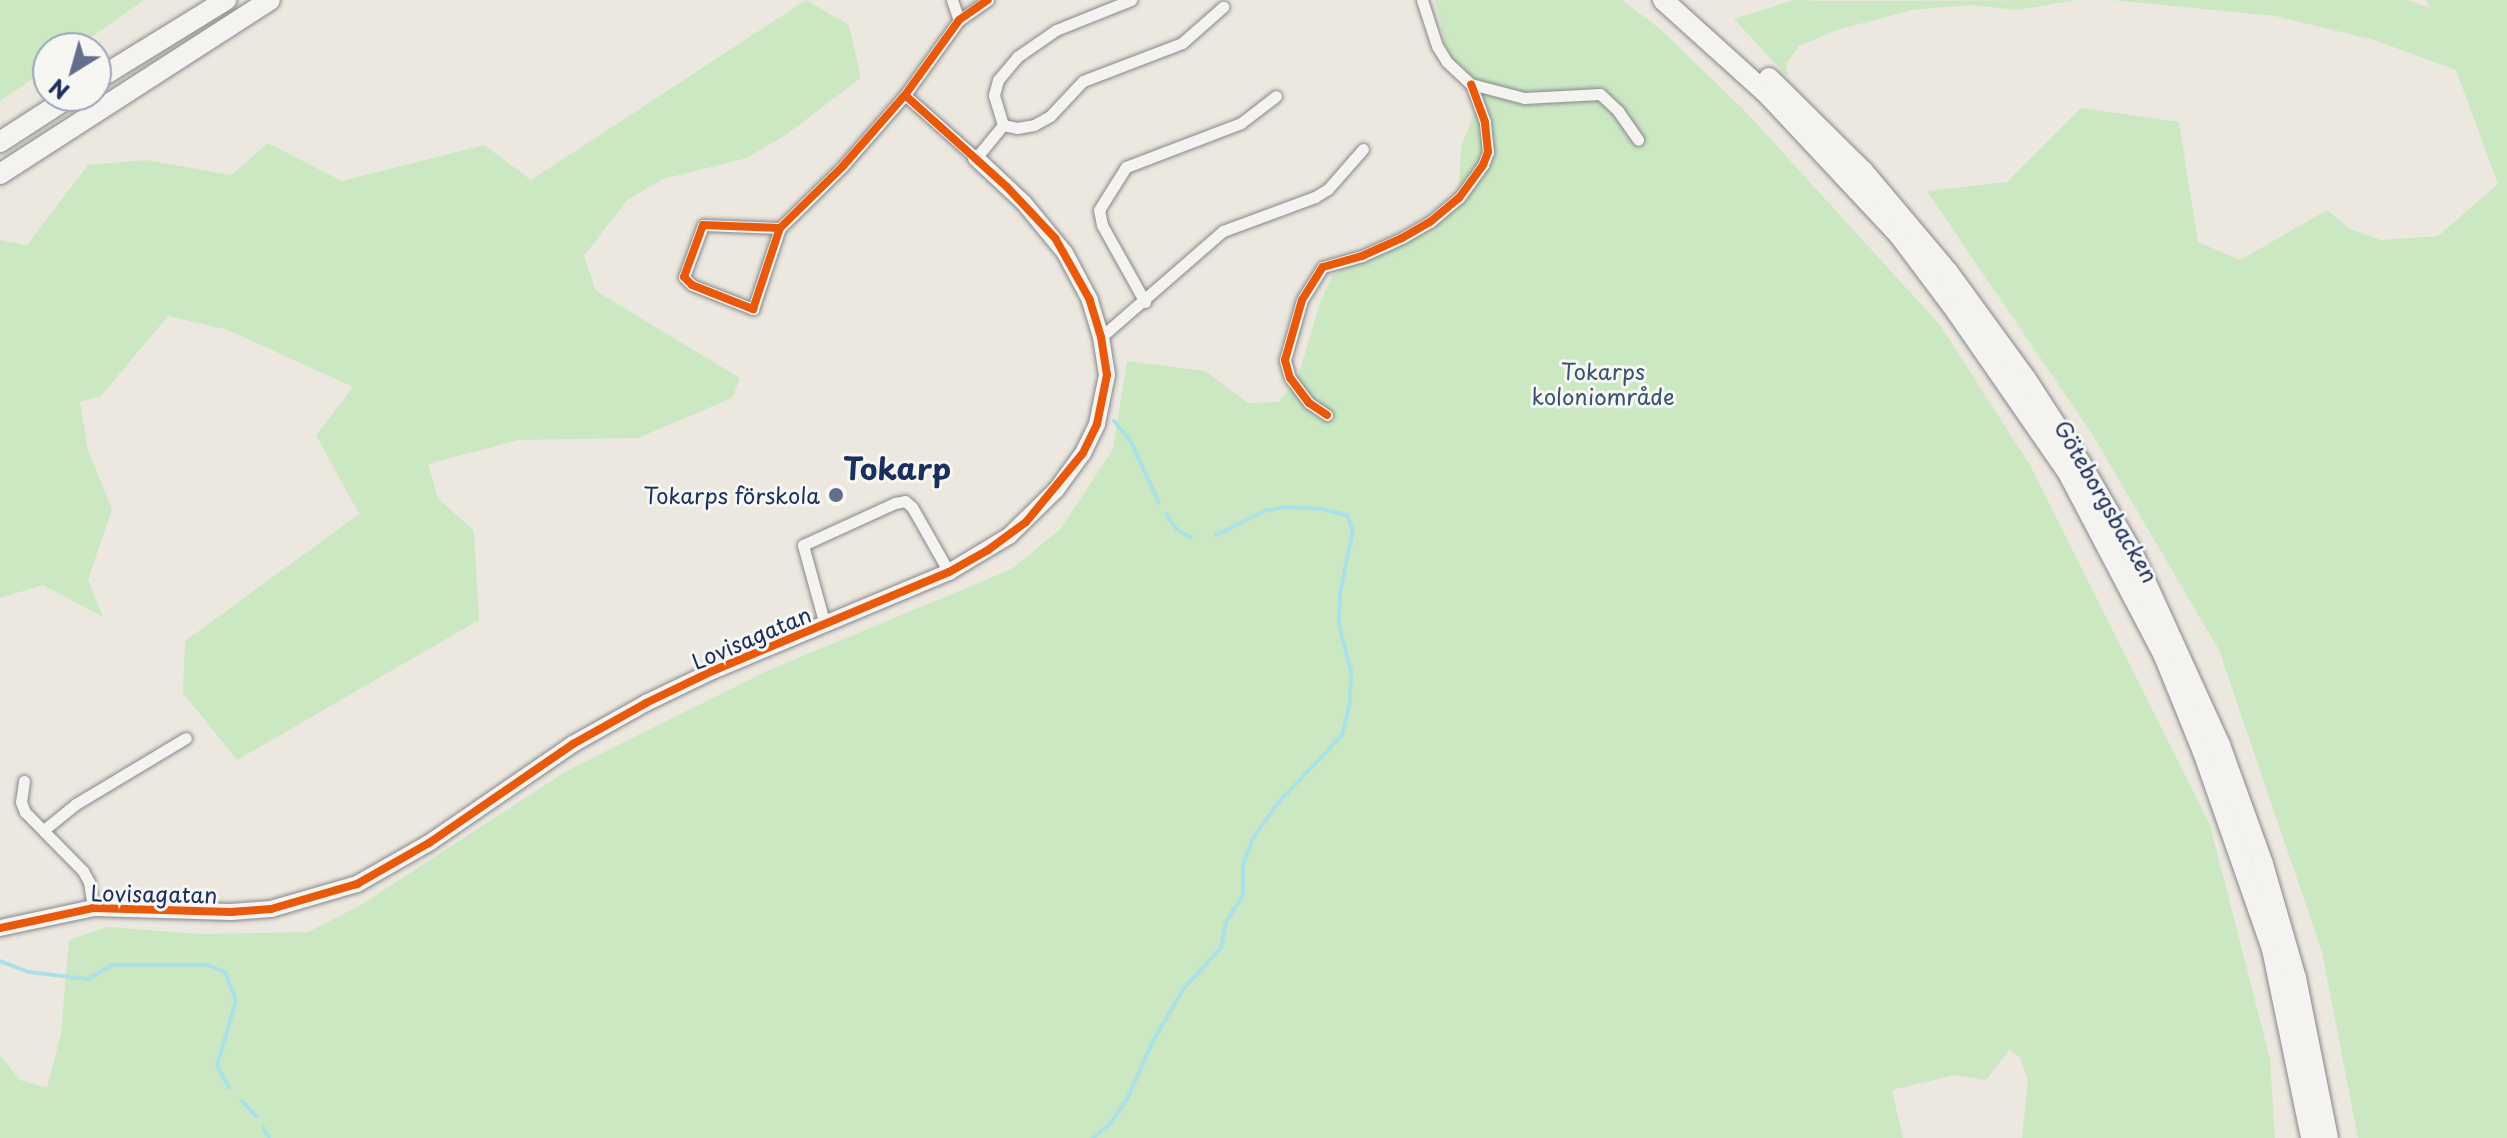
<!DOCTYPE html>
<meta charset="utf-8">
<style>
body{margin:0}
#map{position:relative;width:2507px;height:1138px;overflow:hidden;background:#ece8df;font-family:"Playpen Sans",sans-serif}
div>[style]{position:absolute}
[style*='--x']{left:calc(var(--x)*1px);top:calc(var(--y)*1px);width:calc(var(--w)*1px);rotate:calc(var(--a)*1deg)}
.green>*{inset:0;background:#cbe8c3}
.stream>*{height:4px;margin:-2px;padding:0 2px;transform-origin:2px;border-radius:2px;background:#aae1e6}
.roads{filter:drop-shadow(0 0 2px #85878c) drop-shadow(0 0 2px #85878c)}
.street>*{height:11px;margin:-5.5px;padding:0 5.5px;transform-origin:5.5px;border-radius:5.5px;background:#f4f3f0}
.secondary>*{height:16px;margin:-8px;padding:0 8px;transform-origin:8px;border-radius:8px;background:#f4f3f0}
.highway>*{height:20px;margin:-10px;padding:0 10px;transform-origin:10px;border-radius:10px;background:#f4f3f0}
.cycleway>*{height:8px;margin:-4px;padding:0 4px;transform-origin:4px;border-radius:4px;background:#e8590c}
.dots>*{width:22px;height:22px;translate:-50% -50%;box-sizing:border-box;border:4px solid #f6f6f2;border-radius:50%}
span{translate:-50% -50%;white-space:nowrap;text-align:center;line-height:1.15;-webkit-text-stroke:6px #f6f6f2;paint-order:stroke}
.park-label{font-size:22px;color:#39546e}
.poi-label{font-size:22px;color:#1b2f5e}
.right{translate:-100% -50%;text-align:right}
.street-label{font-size:22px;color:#1b2f5e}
.district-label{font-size:30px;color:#1b2f5e;font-weight:700}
.north{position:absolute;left:32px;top:32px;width:80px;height:80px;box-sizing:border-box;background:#f6f6f2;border:2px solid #9ea6b7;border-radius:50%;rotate:217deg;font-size:22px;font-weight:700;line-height:32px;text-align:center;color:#1b2f5e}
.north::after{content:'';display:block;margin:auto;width:28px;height:36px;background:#64708b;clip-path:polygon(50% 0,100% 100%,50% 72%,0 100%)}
</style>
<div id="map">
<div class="green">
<i style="clip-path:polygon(0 0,144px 0,76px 48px,48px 48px,48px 68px,0 101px)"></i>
<i style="clip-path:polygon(806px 0,849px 25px,861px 78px,787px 134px,747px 158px,663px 179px,627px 200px,584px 256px,596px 291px,740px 378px,732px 398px,638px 438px,518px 440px,428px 464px,438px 498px,474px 531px,479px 620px,237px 760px,183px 693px,185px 641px,359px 514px,316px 435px,353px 387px,228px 330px,168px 316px,101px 396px,80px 402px,88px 450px,112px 509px,88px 580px,103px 617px,43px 585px,0 598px,0 240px,27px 245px,88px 165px,146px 160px,231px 175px,268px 143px,342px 181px,484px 145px,531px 180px)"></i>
<i style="clip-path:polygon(1435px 0,1622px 0,1660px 29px,1746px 112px,1940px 325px,2030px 465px,2210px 825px,2270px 1059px,2275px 1138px,2022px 1138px,2028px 1080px,2020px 1057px,2009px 1050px,1986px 1080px,1955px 1075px,1892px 1090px,1903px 1138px,0 1138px,0 1055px,20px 1080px,47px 1088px,61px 1034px,69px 940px,107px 927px,200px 934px,308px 932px,359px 906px,568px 770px,769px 670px,1012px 569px,1061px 528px,1113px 449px,1127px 361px,1205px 371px,1248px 403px,1279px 402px,1298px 377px,1320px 303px,1332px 275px,1458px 210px,1461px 147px,1485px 85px,1450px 62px)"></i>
<i style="clip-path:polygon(1794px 0,1831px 1px,2077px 0,2017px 10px,1970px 5px,1912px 10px,1837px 30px,1799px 46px,1786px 64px,1788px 77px,1734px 19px)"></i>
<i style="clip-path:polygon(2112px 0,2407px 0,2429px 8px,2426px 0,2507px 0,2507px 1138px,2358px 1138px,2322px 952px,2219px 650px,2092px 434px,1927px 191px,2007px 182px,2081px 108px,2179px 122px,2198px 242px,2240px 260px,2327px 210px,2350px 229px,2381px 240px,2438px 236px,2498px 184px,2456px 70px,2374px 40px,2275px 16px)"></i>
</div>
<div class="stream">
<i style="--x:1114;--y:421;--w:25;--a:50"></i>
<i style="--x:1130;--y:440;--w:69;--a:65.3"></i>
<i style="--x:1166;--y:514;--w:19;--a:55"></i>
<i style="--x:1177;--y:530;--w:16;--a:27"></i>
<i style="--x:0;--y:961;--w:31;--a:21"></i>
<i style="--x:29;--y:972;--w:59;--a:6.8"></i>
<i style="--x:88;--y:979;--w:28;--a:-30"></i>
<i style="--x:112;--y:965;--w:95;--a:0"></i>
<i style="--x:207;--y:965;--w:19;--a:21"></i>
<i style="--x:225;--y:972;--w:31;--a:69"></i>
<i style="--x:236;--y:1001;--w:67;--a:106.5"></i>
<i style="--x:217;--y:1065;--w:26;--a:62"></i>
<i style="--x:242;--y:1101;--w:21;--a:47"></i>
<i style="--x:263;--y:1127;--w:13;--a:61"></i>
<i style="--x:1093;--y:1138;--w:21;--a:-39"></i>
<i style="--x:1109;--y:1125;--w:32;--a:-55"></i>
<i style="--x:1127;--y:1099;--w:64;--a:-65.9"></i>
<i style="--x:1153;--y:1041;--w:61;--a:-59.7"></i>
<i style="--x:1184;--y:988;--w:54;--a:-47.2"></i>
<i style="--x:1221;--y:948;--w:26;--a:-79"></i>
<i style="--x:1226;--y:922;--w:32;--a:-58"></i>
<i style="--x:1243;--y:895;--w:30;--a:-90"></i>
<i style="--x:1243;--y:865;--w:29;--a:-70"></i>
<i style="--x:1253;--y:838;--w:43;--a:-54.5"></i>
<i style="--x:1278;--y:803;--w:93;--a:-46.7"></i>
<i style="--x:1342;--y:735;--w:33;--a:-76"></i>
<i style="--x:1350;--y:703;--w:32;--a:-88"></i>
<i style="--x:1351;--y:671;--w:48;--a:-104.6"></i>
<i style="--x:1339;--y:625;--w:32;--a:-88"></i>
<i style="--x:1340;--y:593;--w:63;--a:-78.2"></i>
<i style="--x:1353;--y:531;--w:17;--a:-111"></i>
<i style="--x:1347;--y:515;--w:26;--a:-167"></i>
<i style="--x:1322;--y:509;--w:37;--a:-177"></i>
<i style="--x:1285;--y:507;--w:21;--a:169"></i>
<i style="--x:1264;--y:511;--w:54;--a:153.4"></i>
</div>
<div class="roads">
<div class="street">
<i style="--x:952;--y:0;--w:21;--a:71"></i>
<i style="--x:988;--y:0;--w:35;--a:145"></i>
<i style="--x:959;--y:20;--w:92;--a:125.8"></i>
<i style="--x:905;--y:95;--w:95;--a:41.6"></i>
<i style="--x:976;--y:158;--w:43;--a:-50.7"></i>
<i style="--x:1003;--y:125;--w:31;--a:-107"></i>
<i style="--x:994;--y:95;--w:16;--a:-75"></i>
<i style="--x:998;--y:80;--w:30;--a:-50"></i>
<i style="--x:1017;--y:57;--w:47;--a:-34.7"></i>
<i style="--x:1056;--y:30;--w:81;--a:-21.8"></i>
<i style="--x:1422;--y:0;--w:48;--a:71.9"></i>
<i style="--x:1437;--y:46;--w:19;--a:58"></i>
<i style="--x:1447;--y:62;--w:33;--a:43"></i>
<i style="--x:1471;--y:84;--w:55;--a:14.8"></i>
<i style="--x:1524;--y:98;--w:76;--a:-3"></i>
<i style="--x:1600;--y:94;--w:25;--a:43"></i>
<i style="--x:1618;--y:111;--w:35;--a:55"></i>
<i style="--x:1003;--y:125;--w:14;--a:12"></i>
<i style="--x:1017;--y:128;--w:17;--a:-10"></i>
<i style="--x:1034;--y:125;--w:18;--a:-29"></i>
<i style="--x:1050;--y:116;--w:48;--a:-46.7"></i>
<i style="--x:1083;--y:81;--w:106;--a:-21"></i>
<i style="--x:1182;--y:43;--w:55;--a:-41.3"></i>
<i style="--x:780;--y:228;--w:77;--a:-177.8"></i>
<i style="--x:703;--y:225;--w:55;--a:110.1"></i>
<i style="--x:684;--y:277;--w:11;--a:45"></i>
<i style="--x:692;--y:285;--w:66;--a:21.5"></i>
<i style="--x:753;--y:309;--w:85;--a:-71.6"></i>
<i style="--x:780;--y:228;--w:88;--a:-44.5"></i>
<i style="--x:843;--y:166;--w:94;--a:-48.9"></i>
<i style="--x:1145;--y:302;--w:88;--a:-119.2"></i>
<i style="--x:1102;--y:225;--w:15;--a:-101"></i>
<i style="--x:1099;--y:210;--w:51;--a:-57.9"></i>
<i style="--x:1126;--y:167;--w:123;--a:-20.9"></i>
<i style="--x:1241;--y:123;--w:44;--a:-37.6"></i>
<i style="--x:1101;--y:337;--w:162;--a:-41"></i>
<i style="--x:1223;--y:231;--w:98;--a:-20.3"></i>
<i style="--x:1315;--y:197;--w:15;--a:-32"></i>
<i style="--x:1328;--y:189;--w:53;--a:-48.8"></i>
<i style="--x:1327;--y:415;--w:22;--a:-146"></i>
<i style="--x:1309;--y:403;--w:31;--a:-127"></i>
<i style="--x:1290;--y:378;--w:19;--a:-106"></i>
<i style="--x:1285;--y:360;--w:62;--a:-74.2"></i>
<i style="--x:1302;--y:300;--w:39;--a:-58"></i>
<i style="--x:1323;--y:267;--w:41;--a:-15.8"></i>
<i style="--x:1362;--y:256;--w:44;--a:-24.2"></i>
<i style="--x:1402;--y:238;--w:32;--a:-30"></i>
<i style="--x:1430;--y:222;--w:38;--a:-40"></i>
<i style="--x:1459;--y:198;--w:41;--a:-54"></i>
<i style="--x:1483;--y:165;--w:14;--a:-69"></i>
<i style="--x:1488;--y:152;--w:30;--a:-96"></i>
<i style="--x:1485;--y:122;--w:40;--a:-110.2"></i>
<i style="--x:825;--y:625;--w:83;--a:-105.4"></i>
<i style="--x:803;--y:545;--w:101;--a:-24.5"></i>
<i style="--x:895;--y:503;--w:10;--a:-11"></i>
<i style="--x:905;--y:501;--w:9;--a:41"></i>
<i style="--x:912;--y:507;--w:75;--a:60.4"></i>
<i style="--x:24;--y:781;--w:21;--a:98"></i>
<i style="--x:21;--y:802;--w:11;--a:68"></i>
<i style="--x:25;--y:812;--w:83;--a:45.5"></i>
<i style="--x:83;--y:871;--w:13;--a:61"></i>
<i style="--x:89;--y:882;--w:26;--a:81"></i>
<i style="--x:45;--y:829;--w:40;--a:-39"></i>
<i style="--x:76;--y:804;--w:128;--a:-31"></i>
</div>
<div class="secondary">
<i style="--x:0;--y:928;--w:95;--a:-12.1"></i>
<i style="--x:93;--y:908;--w:138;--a:1.7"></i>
<i style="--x:231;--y:912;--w:40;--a:-4.3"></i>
<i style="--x:271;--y:909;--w:90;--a:-16.2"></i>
<i style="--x:357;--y:884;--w:83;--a:-29.7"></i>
<i style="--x:429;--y:843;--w:175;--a:-34.5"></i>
<i style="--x:573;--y:744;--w:84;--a:-29.3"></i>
<i style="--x:646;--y:703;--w:71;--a:-25.8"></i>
<i style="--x:710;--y:672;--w:259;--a:-22.7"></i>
<i style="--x:949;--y:572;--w:70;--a:-31"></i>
<i style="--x:1009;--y:536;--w:66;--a:-44.4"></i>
<i style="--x:1056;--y:490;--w:46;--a:-53.9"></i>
<i style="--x:1083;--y:453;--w:32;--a:-64"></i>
<i style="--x:1097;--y:424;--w:50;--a:-78.5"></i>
<i style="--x:1107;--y:375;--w:38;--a:-99"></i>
<i style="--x:1101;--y:337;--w:39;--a:-107"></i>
<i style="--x:1090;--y:300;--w:53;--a:-118"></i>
<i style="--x:1065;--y:253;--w:65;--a:-129.4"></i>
<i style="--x:1024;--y:203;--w:66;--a:-136.8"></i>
</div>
<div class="highway">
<i style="--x:1663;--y:0;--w:142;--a:42.1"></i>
<i style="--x:1768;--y:95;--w:192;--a:46.9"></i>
<i style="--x:1899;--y:235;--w:95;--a:53.1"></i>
<i style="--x:1956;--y:311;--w:197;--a:55.3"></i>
<i style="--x:2068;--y:473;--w:207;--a:62.3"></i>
<i style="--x:2164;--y:656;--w:104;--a:67.9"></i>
<i style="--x:2203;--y:752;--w:209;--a:70.7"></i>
<i style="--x:2272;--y:949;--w:193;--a:78.3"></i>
<i style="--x:1769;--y:78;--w:132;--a:44.7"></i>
<i style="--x:1863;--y:171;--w:132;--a:49.9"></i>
<i style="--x:1948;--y:272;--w:132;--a:53.9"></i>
<i style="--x:2026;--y:379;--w:101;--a:57.1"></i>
<i style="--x:2081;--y:464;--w:104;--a:60"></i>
<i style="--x:2133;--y:554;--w:210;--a:65.5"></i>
<i style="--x:2220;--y:745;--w:127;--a:70.1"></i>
<i style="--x:2263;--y:864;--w:119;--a:73.9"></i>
<i style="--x:2296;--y:978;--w:163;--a:78.7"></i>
<i style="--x:96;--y:80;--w:153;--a:-31.6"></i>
<i style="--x:0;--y:142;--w:85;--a:-32.9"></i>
<i style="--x:0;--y:174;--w:321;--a:-32.8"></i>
</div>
</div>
<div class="cycleway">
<i style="--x:780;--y:228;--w:77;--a:-177.8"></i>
<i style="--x:703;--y:225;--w:55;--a:110.1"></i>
<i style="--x:684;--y:277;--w:11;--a:45"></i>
<i style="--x:692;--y:285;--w:66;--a:21.5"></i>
<i style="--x:753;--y:309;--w:85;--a:-71.6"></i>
<i style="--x:780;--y:228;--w:88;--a:-44.5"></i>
<i style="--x:843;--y:166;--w:94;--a:-48.9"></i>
<i style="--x:1327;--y:415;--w:22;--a:-146"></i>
<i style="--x:1309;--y:403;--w:31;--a:-127"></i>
<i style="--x:1290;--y:378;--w:19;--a:-106"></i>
<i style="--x:1285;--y:360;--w:62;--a:-74.2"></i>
<i style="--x:1302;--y:300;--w:39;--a:-58"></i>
<i style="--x:1323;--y:267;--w:41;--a:-15.8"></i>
<i style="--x:1362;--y:256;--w:44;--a:-24.2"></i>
<i style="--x:1402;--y:238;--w:32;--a:-30"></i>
<i style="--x:1430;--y:222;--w:38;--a:-40"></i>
<i style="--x:1459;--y:198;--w:41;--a:-54"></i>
<i style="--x:1483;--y:165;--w:14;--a:-69"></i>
<i style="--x:1488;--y:152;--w:30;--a:-96"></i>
<i style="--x:1485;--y:122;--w:40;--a:-110.2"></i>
<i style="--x:0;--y:928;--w:95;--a:-12.1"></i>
<i style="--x:93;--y:908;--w:138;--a:1.7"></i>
<i style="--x:231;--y:912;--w:40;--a:-4.3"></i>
<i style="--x:271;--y:909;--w:90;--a:-16.2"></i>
<i style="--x:357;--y:884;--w:83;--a:-29.7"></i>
<i style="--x:429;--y:843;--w:175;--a:-34.5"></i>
<i style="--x:573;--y:744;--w:84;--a:-29.3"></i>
<i style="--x:646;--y:703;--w:71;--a:-25.8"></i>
<i style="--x:710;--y:672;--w:259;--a:-22.7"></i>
<i style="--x:949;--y:572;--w:45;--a:-29.4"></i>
<i style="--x:988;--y:550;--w:47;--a:-36.4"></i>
<i style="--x:1026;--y:522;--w:89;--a:-50.4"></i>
<i style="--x:1083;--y:453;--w:32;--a:-64"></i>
<i style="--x:1097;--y:424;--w:50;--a:-78.5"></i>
<i style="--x:1107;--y:375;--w:38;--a:-99"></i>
<i style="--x:1101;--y:337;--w:39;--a:-107"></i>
<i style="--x:1090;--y:300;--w:71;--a:-119.4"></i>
<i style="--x:1055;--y:238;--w:70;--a:-133.3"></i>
<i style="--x:1007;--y:187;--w:137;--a:-138"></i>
<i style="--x:905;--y:95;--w:92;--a:-54.2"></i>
<i style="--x:959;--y:20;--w:35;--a:-35"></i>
</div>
<div class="dots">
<i style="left:836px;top:495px;background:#64708b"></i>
</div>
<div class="park-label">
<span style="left:1603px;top:383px">Tokarps<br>koloniområde</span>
</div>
<div class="poi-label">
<span class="right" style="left:820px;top:495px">Tokarps förskola</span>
</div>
<div class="street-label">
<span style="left:2107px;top:501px;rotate:60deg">Göteborgsbacken</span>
<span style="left:751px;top:637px;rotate:-23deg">Lovisagatan</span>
<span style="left:154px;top:893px;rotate:1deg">Lovisagatan</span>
</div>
<div class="district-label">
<span style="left:897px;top:468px">Tokarp</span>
</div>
<div class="north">N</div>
</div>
